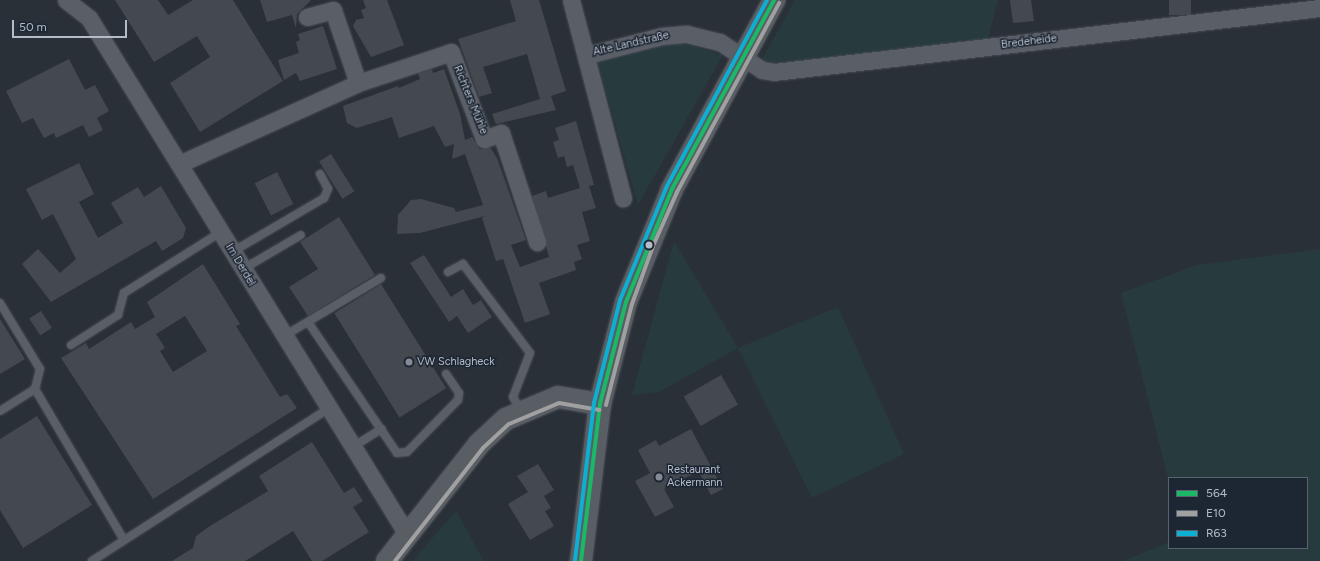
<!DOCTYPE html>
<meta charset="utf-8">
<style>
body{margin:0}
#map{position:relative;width:1320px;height:561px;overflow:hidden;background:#2a3038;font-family:Figtree,sans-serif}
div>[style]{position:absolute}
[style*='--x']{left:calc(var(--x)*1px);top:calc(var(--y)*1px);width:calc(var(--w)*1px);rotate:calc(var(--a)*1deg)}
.green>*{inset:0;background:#273a3e}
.building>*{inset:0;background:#444950;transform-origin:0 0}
.roads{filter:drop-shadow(0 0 1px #484c53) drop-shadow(0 0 1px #484c53)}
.service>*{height:8px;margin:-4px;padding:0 4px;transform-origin:4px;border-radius:4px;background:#5a5e66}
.minor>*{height:17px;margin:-8.5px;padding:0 8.5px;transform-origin:8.5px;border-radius:8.5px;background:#5a5e66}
.secondary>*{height:22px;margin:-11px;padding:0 11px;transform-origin:11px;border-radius:11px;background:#595d64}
.bus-1>*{height:4px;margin:-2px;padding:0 2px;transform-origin:2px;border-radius:2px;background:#1ab867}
.bus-2>*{height:4px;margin:-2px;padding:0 2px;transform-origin:2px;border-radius:2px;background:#a0a0a0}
.bus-3>*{height:4px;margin:-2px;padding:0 2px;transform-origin:2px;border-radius:2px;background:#0dafd3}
.dots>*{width:11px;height:11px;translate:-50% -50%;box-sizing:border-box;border:2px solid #1d2633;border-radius:50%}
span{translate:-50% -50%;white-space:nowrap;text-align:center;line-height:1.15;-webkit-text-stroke:3px #1d2633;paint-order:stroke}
.street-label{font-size:11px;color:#b4bcc9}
.poi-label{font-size:11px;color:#b4bcc9}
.left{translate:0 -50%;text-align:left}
.legend{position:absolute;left:1168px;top:477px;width:140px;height:72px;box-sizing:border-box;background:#1d2633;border:1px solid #59626f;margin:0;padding:5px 7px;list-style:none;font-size:12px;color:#b4bcc9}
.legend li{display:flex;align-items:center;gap:8px;height:20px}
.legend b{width:20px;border:1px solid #59626f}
.scale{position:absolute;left:12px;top:20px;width:115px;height:18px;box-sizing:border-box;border:2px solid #b4bcc9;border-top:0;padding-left:5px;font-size:12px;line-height:14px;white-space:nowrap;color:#b4bcc9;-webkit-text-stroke:3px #1d2633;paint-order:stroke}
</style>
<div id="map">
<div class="green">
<i style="clip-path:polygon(795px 0,998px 0,988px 39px,757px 68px)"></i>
<i style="clip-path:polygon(680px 42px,723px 55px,638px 205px,597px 61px)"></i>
<i style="clip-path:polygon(674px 241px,738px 348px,838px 307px,904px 454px,812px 498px,738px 348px,659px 392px,632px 395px)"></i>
<i style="clip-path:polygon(1320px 249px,1320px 561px,1123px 561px,1169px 542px,1169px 548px,1307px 548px,1307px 478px,1169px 478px,1169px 482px,1121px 293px,1197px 265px)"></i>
<i style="clip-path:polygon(456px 511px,484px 561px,413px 561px,420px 552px)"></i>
</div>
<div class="building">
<i style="clip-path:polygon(115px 0,158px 0,168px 15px,193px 0,233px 0,283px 81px,200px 132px,170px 83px,210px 57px,197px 36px,154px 62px)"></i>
<i style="clip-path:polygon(260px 0,311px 0,297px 14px,296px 28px,292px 15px,267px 22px)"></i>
<i style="clip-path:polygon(363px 0,387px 0,404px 45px,371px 57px,353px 26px,356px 20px,364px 18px,361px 10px,366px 8px)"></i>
<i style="clip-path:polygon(510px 0,539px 0,566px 91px,545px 98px,551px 96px,556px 110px,496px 124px,492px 114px,540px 99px,527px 54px,483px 67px,492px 93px,479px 97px,458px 39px,516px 21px)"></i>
<i style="clip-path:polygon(1010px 0,1031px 0,1034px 21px,1013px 23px)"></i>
<i style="left:1169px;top:0;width:22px;height:15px"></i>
<i style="clip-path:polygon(323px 26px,337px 69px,300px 81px,296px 73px,284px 80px,278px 60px,299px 53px,296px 42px,300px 40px,298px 34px)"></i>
<i style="clip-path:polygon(69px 59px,85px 90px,95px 85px,109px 111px,97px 118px,103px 130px,89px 137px,83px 125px,56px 138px,54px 133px,44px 138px,33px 118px,22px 123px,6px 91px)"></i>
<i style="clip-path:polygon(432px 69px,433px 73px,444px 69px,460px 114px,465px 140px,472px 137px,480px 149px,490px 147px,497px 158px,526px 240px,511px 245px,520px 267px,549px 257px,532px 196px,546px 191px,548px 198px,580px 188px,573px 165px,567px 167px,564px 156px,558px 158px,553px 142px,559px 140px,555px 128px,576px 121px,594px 185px,589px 186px,596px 208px,582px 212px,590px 241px,577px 245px,582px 259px,574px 262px,576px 270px,539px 283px,550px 314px,525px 323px,503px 259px,496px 261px,482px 218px,485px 216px,420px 233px,397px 234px,398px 215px,411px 200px,421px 199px,454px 208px,456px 212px,483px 205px,465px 154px,452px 159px,454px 144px,445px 147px,434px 126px,399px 138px,392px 117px,357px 128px,347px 123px,343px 106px,398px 86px,399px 88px,420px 79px,418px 73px)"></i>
<i style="left:331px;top:154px;width:44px;height:14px;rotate:58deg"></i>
<i style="clip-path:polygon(79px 163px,94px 194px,79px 202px,98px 238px,123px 223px,111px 203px,138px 187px,144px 197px,161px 186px,186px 228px,183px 238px,162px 251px,156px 241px,51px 302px,22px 264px,38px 249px,60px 273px,76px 259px,53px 214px,42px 220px,26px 189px)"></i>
<i style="left:277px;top:172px;width:36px;height:25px;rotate:63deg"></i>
<i style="clip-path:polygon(339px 217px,375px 275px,308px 316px,289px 287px,318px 269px,300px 242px)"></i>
<i style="clip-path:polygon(424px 255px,451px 297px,463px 289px,473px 305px,481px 300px,492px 317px,468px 333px,457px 316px,449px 322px,410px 263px)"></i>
<i style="clip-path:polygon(evenodd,203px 264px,240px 324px,236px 326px,280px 397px,287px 394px,297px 408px,153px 499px,61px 358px,86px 343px,89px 349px,131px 322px,135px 329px,155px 317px,147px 302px,203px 264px,185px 316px,207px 351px,173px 372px,160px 351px,165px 348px,156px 334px,185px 316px)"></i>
<i style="left:381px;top:284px;width:123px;height:55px;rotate:58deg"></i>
<i style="left:41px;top:311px;width:20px;height:14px;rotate:57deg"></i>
<i style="clip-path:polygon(0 319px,25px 359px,0 374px)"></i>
<i style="left:721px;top:375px;width:34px;height:43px;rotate:60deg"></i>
<i style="clip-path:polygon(37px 416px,92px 505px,23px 548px,0 510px,0 439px)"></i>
<i style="clip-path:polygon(691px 429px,723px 489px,711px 495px,698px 471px,664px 489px,674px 507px,655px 517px,635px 481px,650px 473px,638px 450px,656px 440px,659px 446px)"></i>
<i style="clip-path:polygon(312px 442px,344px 493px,354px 487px,363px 501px,353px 507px,369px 532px,322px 561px,312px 561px,293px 531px,245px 561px,172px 561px,193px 548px,196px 536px,210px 526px,268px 491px,259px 476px)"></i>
<i style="clip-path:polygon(538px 464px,554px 490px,544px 496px,551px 508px,545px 511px,554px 526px,530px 540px,508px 504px,528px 492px,517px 476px)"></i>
</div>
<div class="roads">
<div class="service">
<i style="--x:232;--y:252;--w:107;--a:-30.4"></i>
<i style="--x:324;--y:198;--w:10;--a:-66"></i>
<i style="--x:328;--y:189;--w:17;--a:-118"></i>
<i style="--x:243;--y:269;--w:67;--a:-30.4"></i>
<i style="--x:448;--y:272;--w:17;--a:-28"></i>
<i style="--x:463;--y:264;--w:111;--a:53"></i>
<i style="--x:530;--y:353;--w:47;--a:111.1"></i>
<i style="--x:513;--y:397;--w:16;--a:60"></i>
<i style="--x:0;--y:303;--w:77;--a:58.8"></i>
<i style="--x:40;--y:369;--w:21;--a:104"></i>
<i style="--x:35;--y:389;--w:41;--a:147.8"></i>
<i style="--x:308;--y:322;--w:158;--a:55.8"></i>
<i style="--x:397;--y:453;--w:10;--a:-6"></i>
<i style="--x:407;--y:452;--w:73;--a:-45.6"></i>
<i style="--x:458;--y:400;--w:7;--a:-82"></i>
<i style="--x:459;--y:393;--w:23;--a:-124"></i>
<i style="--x:284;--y:336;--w:113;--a:-30.9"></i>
<i style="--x:71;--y:345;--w:56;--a:-32.6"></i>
<i style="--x:118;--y:315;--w:23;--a:-75"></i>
<i style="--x:124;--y:293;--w:115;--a:-32.2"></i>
<i style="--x:35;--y:389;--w:175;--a:59.5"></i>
<i style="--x:351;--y:448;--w:36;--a:-32"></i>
<i style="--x:92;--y:561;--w:281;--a:-32.8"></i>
</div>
<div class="minor">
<i style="--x:66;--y:0;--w:29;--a:38"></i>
<i style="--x:89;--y:18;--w:608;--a:58.37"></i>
<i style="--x:571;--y:0;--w:205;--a:75.3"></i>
<i style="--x:307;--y:17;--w:27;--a:-15"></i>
<i style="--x:333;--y:10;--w:77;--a:71.1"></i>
<i style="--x:587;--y:55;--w:77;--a:-14.2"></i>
<i style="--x:662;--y:36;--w:25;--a:-5"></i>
<i style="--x:687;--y:34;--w:34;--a:14"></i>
<i style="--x:720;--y:42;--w:50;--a:33.7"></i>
<i style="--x:762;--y:70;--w:12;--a:9"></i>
<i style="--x:774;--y:72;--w:550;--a:-6.69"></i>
<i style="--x:179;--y:164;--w:196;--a:-24.3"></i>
<i style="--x:358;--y:83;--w:98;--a:-18.4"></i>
<i style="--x:451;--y:52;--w:93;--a:69.2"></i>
<i style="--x:484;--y:139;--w:18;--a:-19"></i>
<i style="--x:501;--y:133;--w:115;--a:71.7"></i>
</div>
<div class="secondary">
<i style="--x:387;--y:561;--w:149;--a:-51.8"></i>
<i style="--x:479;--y:444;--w:37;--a:-43"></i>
<i style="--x:506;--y:419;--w:56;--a:-22.9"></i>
<i style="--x:558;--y:397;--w:43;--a:9.5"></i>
<i style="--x:581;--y:561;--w:158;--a:-83.1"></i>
<i style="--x:600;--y:404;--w:105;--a:-75.7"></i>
<i style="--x:626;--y:302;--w:122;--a:-67.8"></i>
<i style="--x:672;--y:189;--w:215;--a:-61.6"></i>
</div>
</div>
<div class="bus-1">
<i style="--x:581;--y:561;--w:158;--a:-83.1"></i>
<i style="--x:600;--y:404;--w:105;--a:-75.7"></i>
<i style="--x:626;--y:302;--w:122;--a:-67.8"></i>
<i style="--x:672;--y:189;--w:215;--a:-61.6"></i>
</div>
<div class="bus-2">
<i style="--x:606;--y:405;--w:104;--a:-75.6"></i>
<i style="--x:632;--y:304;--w:62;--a:-70.1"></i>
<i style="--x:653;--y:246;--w:59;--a:-66"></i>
<i style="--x:677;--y:192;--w:215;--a:-61.6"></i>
<i style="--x:395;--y:561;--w:143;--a:-52.1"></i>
<i style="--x:483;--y:448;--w:35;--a:-43"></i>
<i style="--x:509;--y:424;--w:54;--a:-22.8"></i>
<i style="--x:559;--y:403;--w:41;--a:9.9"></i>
</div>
<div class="bus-3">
<i style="--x:575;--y:560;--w:158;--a:-83.1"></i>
<i style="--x:594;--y:403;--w:106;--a:-75.8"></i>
<i style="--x:620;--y:300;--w:123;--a:-67.6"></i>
<i style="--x:667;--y:186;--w:211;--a:-61.7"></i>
</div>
<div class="dots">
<i style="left:649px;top:245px;background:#b4bcc9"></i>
<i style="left:409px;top:362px;background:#848b96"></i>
<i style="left:659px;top:477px;background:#848b96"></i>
</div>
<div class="street-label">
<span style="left:1029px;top:42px;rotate:-7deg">Bredeheide</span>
<span style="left:631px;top:44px;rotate:-13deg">Alte Landstraße</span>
<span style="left:470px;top:100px;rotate:68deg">Richters Mühle</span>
<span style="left:240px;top:265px;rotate:59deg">Im Derdel</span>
</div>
<div class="poi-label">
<span class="left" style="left:417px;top:362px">VW Schlagheck</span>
<span class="left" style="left:667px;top:477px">Restaurant<br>Ackermann</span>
</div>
<ul class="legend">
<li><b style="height:5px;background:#1ab867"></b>564</li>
<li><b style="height:5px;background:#a0a0a0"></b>E10</li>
<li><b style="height:5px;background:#0dafd3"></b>R63</li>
</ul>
<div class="scale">50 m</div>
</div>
